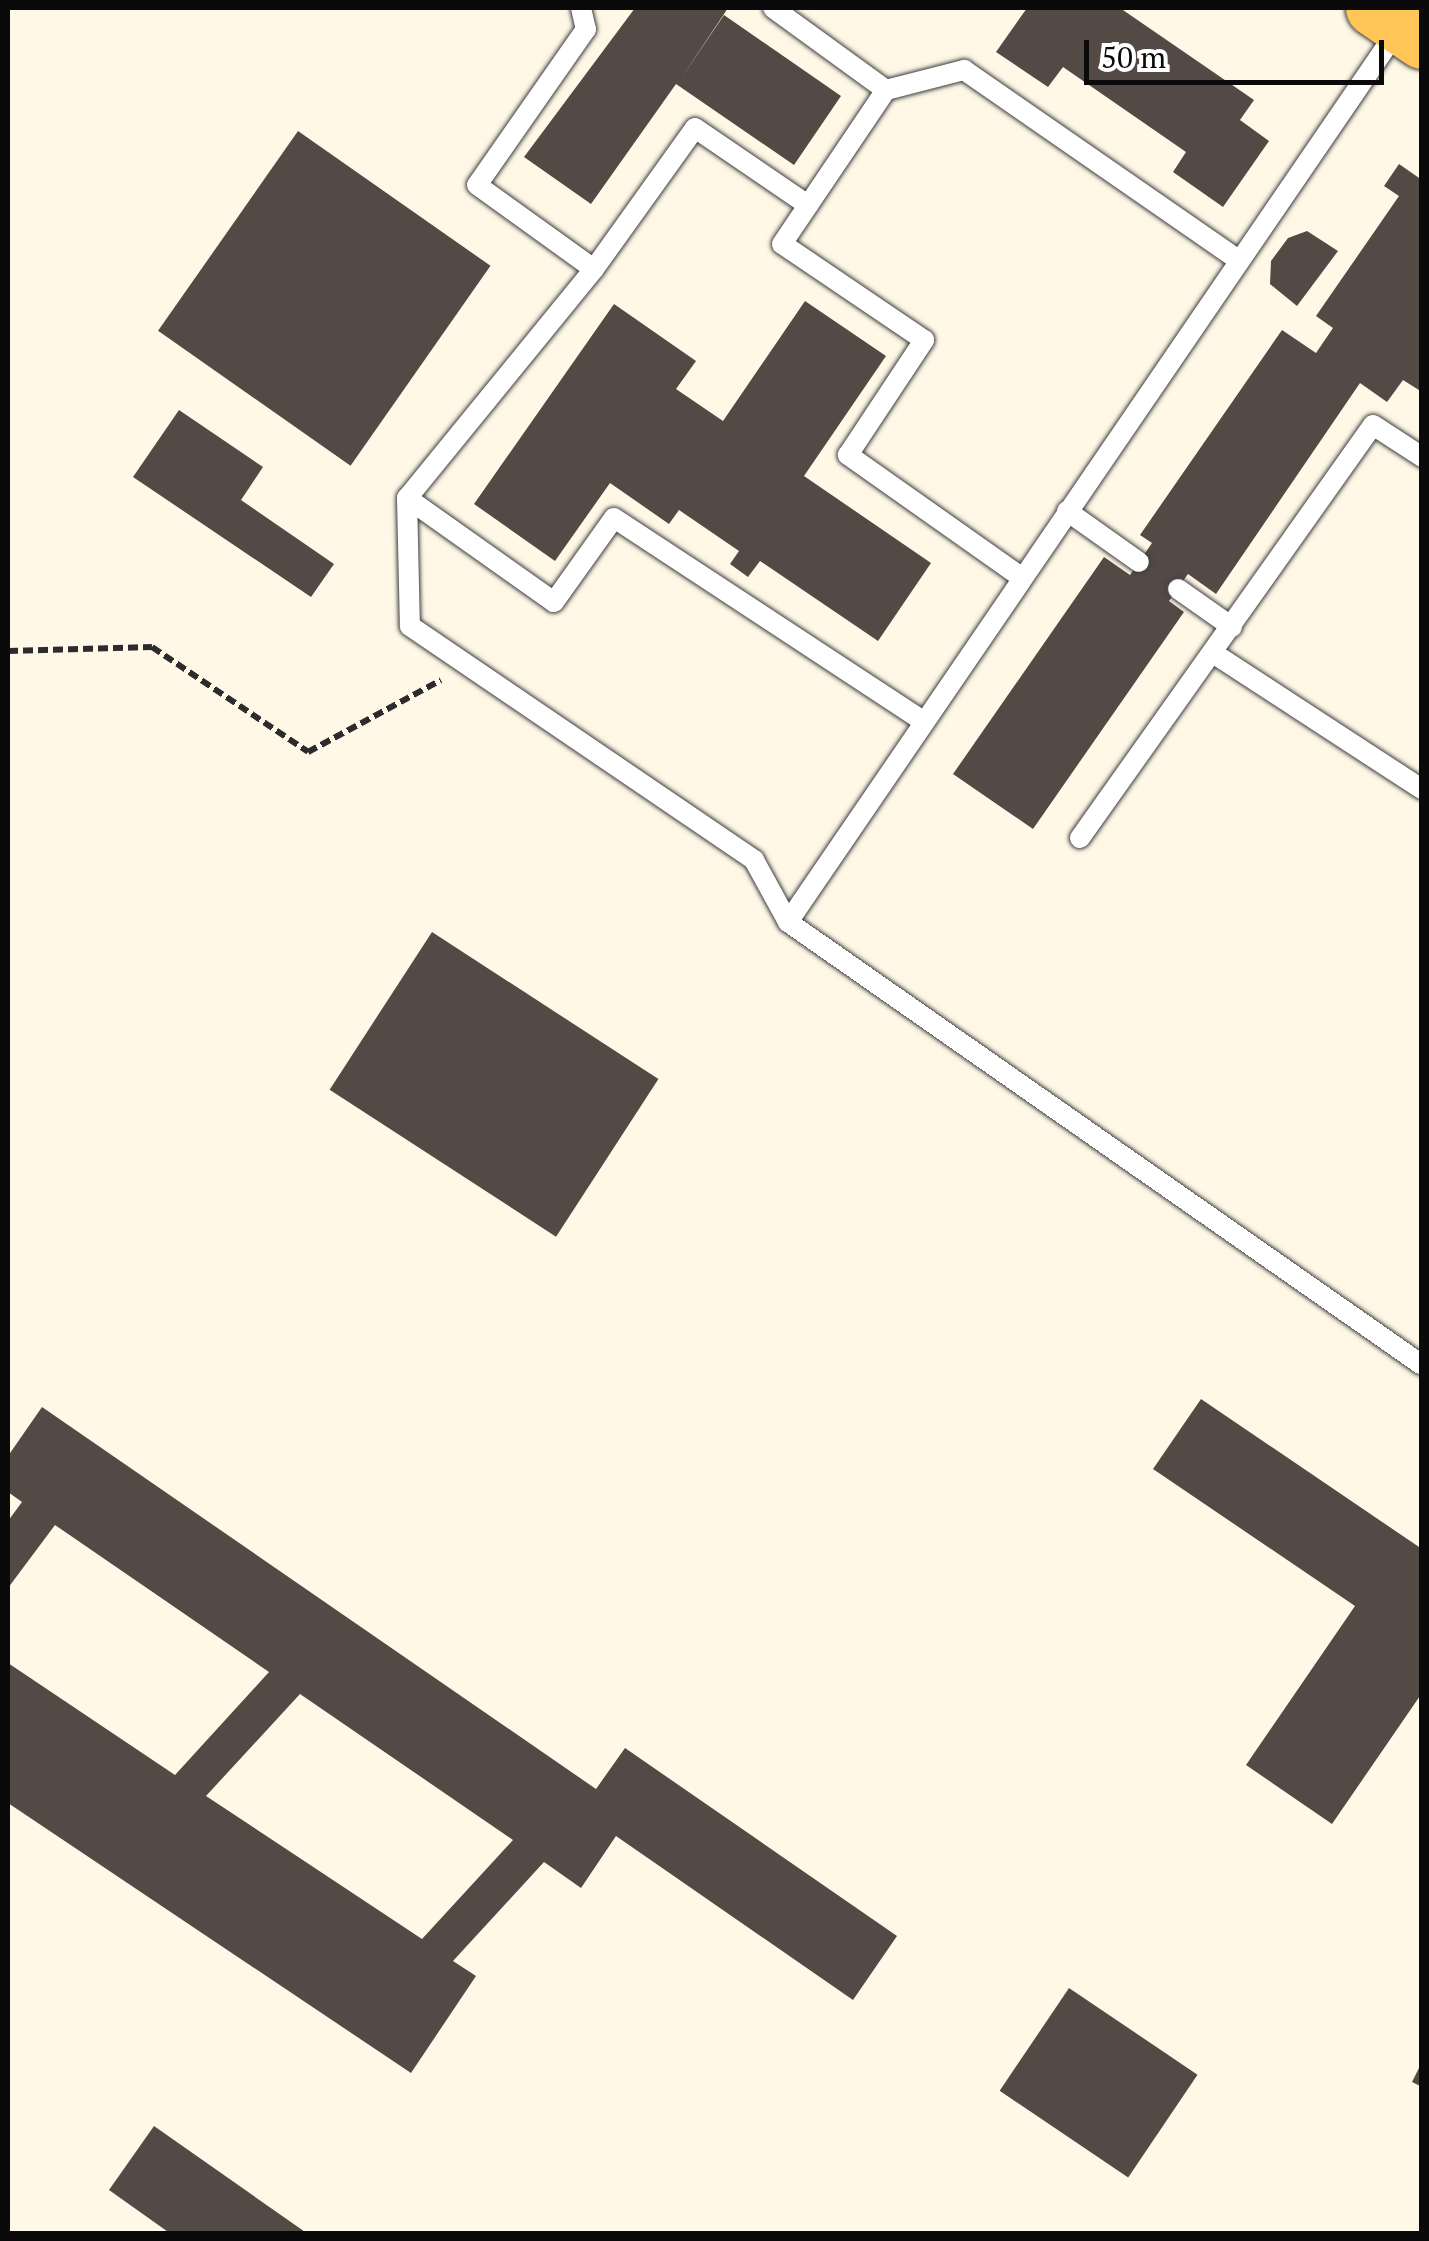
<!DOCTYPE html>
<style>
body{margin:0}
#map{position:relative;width:1429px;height:2241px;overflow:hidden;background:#fff8e7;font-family:"PT Serif",serif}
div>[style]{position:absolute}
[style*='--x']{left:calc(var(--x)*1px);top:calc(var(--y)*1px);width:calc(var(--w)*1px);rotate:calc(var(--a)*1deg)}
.building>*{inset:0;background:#534a46;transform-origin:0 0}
.path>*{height:6px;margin-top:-3px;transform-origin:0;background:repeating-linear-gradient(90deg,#2c2c2c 0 10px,transparent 0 15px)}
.roads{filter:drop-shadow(0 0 2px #3d3d3d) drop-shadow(0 0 2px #3d3d3d)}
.service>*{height:20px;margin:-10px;padding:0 10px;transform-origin:10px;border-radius:10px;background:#fff}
.primary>*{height:55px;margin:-27.5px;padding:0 27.5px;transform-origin:27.5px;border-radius:27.5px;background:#ffc557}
span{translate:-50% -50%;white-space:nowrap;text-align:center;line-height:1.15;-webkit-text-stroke:10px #fff;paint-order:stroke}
.frame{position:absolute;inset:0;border:10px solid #0a0a0a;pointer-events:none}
.scale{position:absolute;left:1084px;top:40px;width:300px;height:45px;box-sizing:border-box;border:5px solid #0a0a0a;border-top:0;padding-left:12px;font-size:30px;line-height:35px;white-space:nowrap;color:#0a0a0a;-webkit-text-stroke:8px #fff;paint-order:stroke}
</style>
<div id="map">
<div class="building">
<i style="clip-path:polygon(635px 8px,728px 8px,680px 80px,724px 15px,841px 96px,794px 165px,676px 84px,591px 204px,524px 157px)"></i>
<i style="clip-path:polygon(1027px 8px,1120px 8px,1254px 100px,1240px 120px,1269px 141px,1223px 207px,1173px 172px,1186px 152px,1063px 67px,1048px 87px,996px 52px)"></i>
<i style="left:298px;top:131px;width:235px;height:244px;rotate:35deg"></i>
<i style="clip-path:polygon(1399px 164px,1422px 180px,1422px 392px,1403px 380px,1387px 402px,1360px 383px,1216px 594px,1188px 574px,1169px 601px,1184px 612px,1033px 829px,953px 774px,1104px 557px,1130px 575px,1152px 543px,1140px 535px,1282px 330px,1316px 353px,1333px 328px,1316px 316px,1399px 196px,1384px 186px)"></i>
<i style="clip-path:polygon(1307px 231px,1338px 251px,1297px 306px,1270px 284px,1271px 261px,1288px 238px)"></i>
<i style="clip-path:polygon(805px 301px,886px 356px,804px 476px,931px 563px,878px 641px,760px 561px,748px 577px,730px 564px,739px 551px,679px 510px,669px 524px,610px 483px,555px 561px,474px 504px,614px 304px,696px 361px,676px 389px,723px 421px)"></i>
<i style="clip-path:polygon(179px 410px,263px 467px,241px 500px,334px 564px,311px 597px,133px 477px)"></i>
<i style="left:432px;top:932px;width:270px;height:188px;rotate:33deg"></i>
<i style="clip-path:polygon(1201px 1399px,1422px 1549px,1422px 1693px,1332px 1824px,1246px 1765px,1355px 1606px,1153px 1469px)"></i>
<i style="clip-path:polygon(evenodd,42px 1407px,596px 1789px,625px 1748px,897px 1936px,853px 2000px,616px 1836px,581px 1888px,544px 1862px,453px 1961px,476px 1976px,411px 2073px,8px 1803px,8px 1663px,175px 1775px,269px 1672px,55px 1525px,8px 1588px,8px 1521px,22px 1502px,8px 1492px,8px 1456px,42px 1407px,300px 1694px,513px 1840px,422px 1939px,206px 1796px,300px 1694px)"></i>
<i style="left:1069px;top:1988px;width:155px;height:124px;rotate:34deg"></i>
<i style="clip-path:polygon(1422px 2062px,1422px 2087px,1412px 2082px)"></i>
<i style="clip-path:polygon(154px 2126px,308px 2234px,171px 2234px,109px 2190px)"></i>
</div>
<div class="path">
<i style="--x:8;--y:651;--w:144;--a:-1.6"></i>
<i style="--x:152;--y:647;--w:188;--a:33.9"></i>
<i style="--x:308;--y:752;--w:151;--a:-28.4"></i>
</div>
<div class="roads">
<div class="service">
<i style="--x:581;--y:8;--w:22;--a:77"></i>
<i style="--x:586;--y:29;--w:190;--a:124.9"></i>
<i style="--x:477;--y:185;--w:144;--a:35.7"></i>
<i style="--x:594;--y:269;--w:296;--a:129.2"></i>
<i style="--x:407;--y:498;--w:180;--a:35.3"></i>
<i style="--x:554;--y:602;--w:103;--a:-54.5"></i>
<i style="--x:614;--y:518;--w:370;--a:33.3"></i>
<i style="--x:773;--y:8;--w:140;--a:36"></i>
<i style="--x:594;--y:269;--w:173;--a:-54.4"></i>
<i style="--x:695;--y:128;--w:137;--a:34.3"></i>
<i style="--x:407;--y:498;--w:128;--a:88.7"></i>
<i style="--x:410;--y:626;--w:416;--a:34.2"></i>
<i style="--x:754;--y:860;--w:71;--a:61.3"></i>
<i style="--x:788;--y:922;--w:773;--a:34.94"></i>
<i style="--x:1067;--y:511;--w:88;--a:35.3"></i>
<i style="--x:1021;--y:577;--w:212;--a:-144.8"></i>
<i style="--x:848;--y:455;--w:138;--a:-56.5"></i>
<i style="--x:924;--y:340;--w:171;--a:-145.9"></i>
<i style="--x:782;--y:244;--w:186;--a:-56"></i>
<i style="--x:886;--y:90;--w:81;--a:-14.4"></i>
<i style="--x:964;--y:70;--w:333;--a:34.7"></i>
<i style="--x:1178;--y:589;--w:66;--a:35.1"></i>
<i style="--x:1213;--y:653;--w:249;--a:33.1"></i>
<i style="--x:1080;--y:838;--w:506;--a:-54.65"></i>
<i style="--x:1373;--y:425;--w:59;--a:33.1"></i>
<i style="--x:788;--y:922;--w:1083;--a:-55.65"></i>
</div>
<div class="primary">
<i style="--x:1373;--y:8;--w:59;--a:34"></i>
</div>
</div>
<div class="frame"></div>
<div class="scale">50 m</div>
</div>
